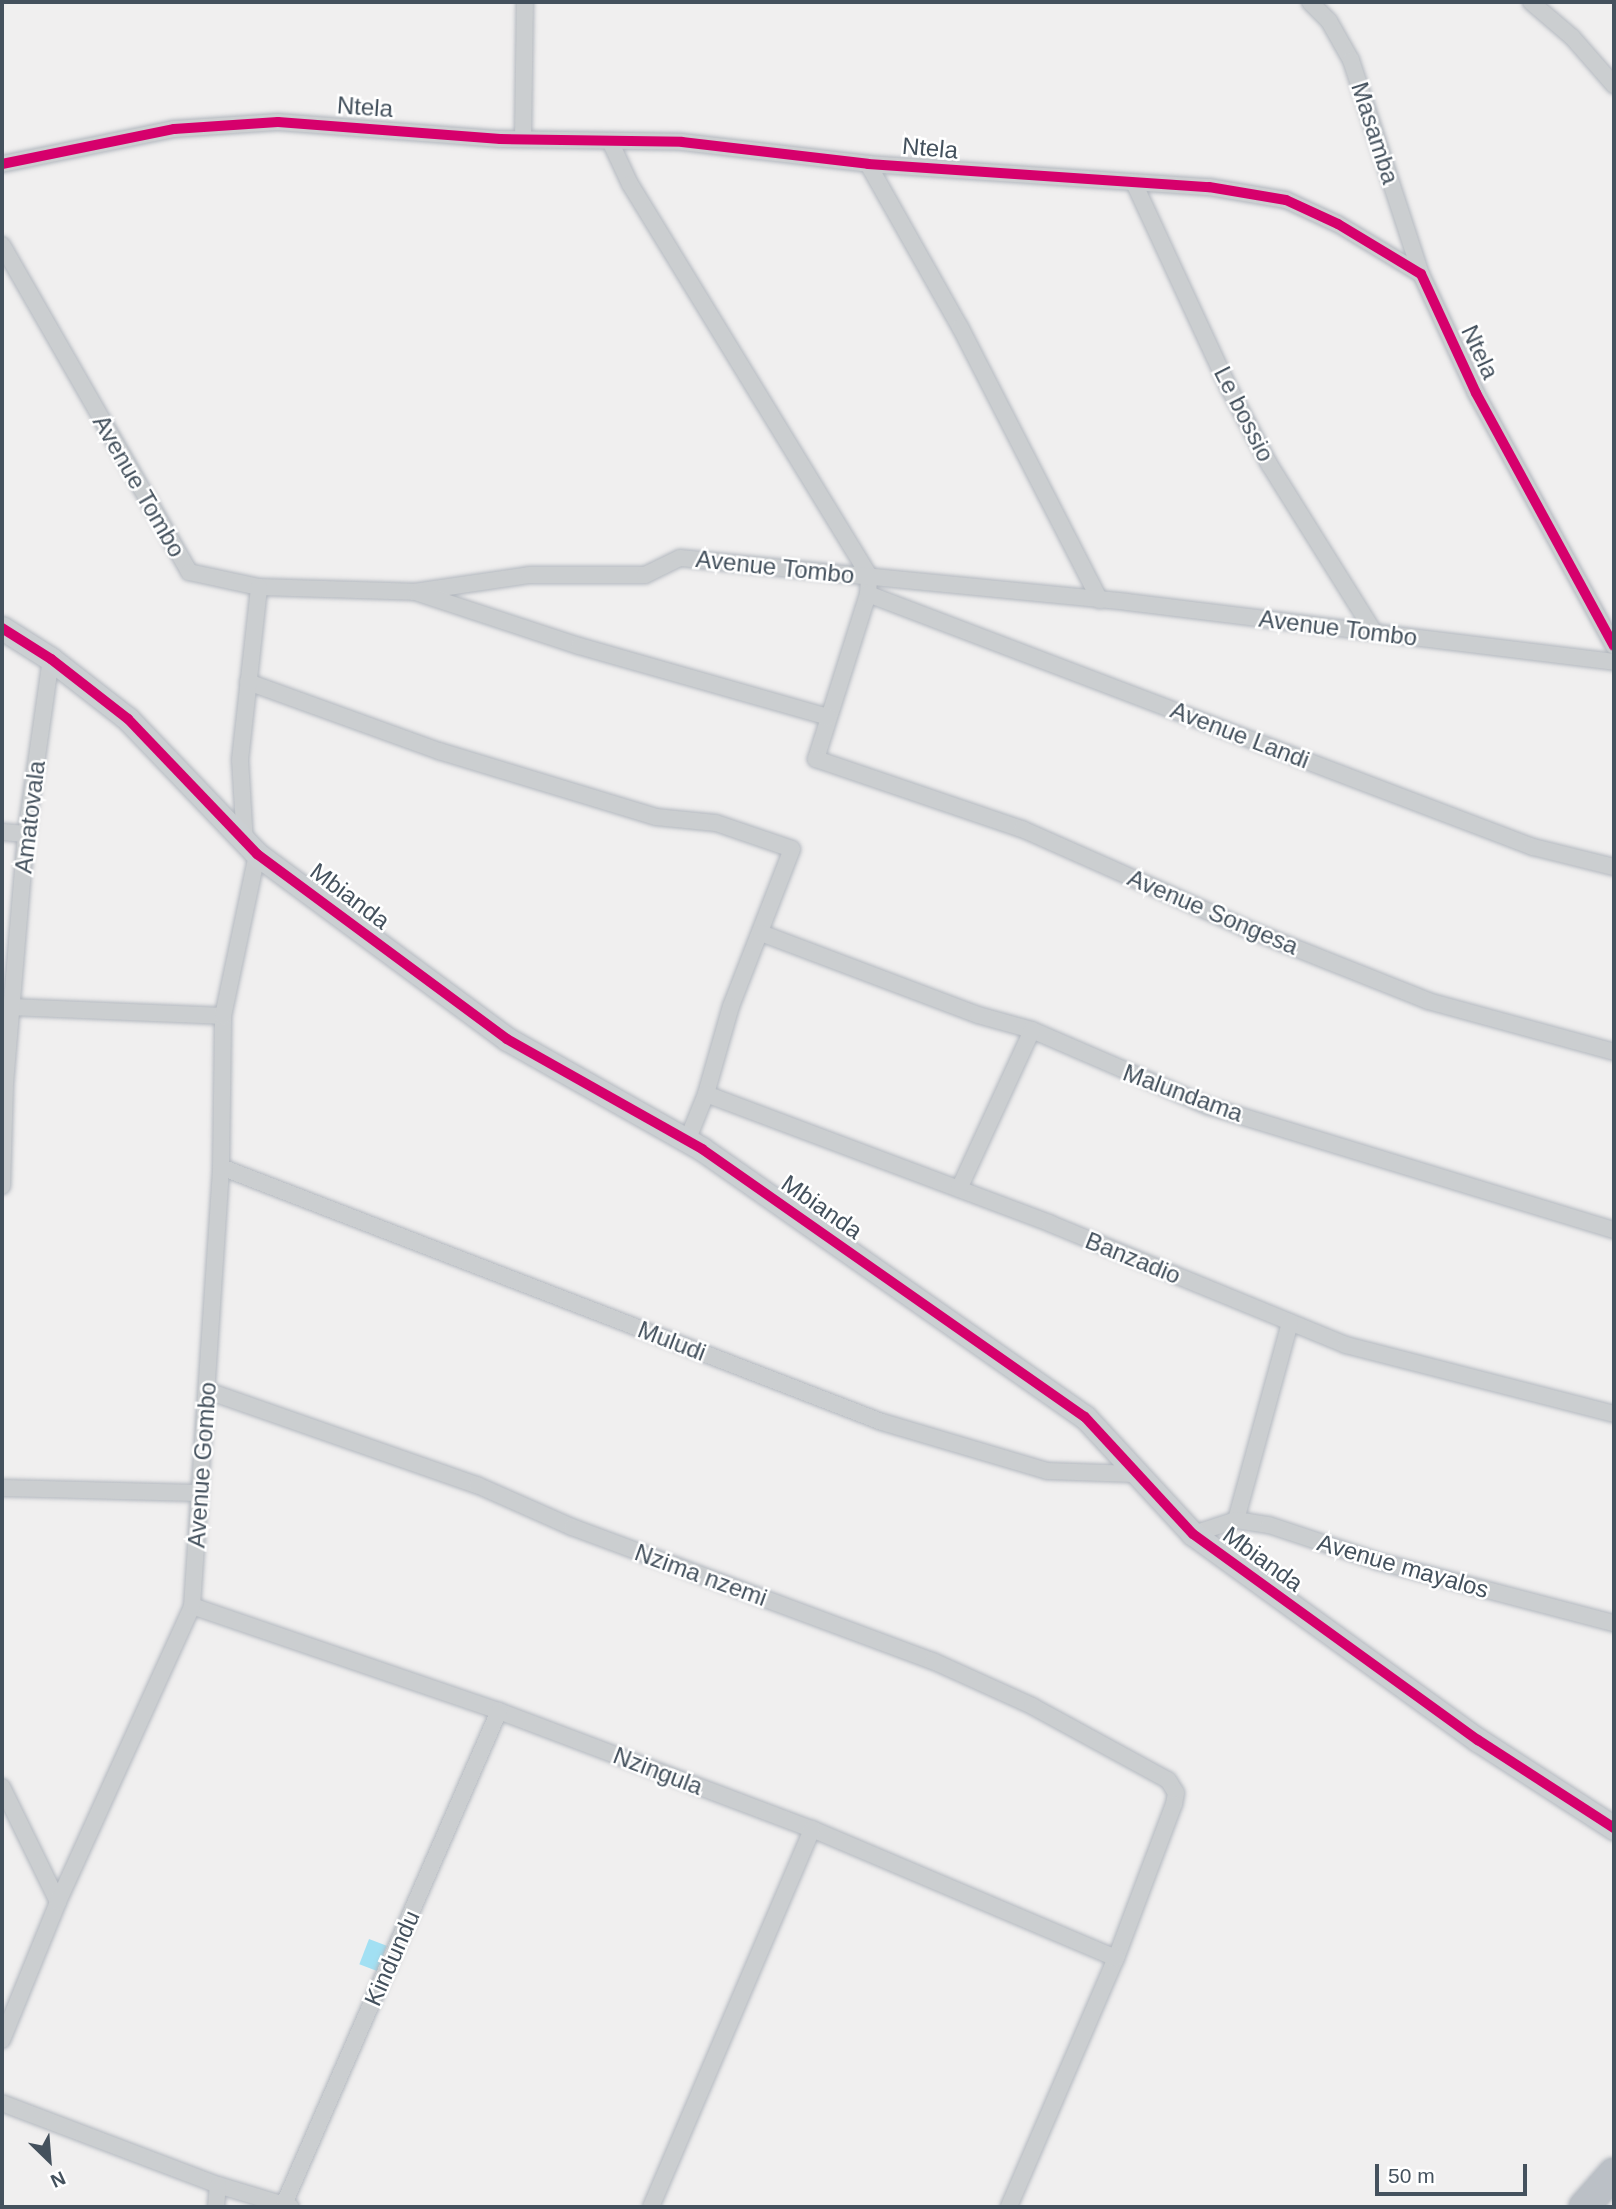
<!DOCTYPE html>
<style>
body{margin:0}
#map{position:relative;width:1616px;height:2209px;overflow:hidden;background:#f0efef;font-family:Helvetica,sans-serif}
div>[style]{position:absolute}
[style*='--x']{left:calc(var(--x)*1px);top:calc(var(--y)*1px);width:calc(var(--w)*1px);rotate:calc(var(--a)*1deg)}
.water>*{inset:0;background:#a2e0f3;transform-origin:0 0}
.roads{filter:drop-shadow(0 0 2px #b3b8bf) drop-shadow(0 0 2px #b3b8bf)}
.street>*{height:16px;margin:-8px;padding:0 8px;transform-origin:8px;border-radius:8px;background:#cbced0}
.secondary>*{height:23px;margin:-11.5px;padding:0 11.5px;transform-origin:11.5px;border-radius:11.5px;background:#cbcfd2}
.highway>*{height:30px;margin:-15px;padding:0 15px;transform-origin:15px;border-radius:15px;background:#bbc0c6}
.cycleway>*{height:10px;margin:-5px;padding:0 5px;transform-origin:5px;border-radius:5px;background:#d6006c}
span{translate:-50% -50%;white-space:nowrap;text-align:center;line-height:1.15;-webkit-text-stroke:5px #fff;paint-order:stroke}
.street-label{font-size:24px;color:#44515d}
.frame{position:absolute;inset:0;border:4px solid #44515d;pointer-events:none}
.north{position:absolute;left:14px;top:2125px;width:70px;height:70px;-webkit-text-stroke:5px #fff;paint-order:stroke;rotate:155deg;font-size:19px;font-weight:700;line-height:28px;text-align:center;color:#44515d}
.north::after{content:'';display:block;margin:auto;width:24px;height:32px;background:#44515d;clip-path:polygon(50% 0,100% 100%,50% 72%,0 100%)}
.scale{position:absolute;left:1375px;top:2164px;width:152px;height:32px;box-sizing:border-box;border:4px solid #44515d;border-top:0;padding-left:9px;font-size:21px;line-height:24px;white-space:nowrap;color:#44515d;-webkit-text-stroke:5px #fff;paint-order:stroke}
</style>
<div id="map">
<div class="water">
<i style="left:369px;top:1939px;width:19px;height:27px;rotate:21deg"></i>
</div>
<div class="roads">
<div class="street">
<i style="--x:1310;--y:2;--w:27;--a:45"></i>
<i style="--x:1329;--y:21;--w:45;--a:60.6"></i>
<i style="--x:1351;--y:60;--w:225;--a:71.9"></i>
<i style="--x:1531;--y:2;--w:54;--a:40.5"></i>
<i style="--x:1572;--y:37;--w:64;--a:48.8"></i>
<i style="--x:523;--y:139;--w:137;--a:-89.2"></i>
<i style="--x:610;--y:141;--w:47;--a:65.1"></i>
<i style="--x:630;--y:184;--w:459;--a:58.6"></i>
<i style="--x:869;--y:576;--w:18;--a:93"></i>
<i style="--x:868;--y:594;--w:173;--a:107.5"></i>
<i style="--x:816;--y:759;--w:218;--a:18.8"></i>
<i style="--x:1022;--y:829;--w:244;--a:23.9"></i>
<i style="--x:1245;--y:928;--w:197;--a:21.7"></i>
<i style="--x:1428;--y:1001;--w:193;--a:15.3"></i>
<i style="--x:2;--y:164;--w:176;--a:-11.5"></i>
<i style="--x:174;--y:129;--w:104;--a:-3.9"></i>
<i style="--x:278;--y:122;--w:223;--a:4.4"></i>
<i style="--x:500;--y:139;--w:182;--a:0.9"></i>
<i style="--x:682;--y:142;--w:187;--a:6.7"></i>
<i style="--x:868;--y:164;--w:342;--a:3.9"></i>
<i style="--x:1209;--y:187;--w:78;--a:9.6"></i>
<i style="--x:1286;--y:200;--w:57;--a:24.8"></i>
<i style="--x:1338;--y:224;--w:97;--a:31.1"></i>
<i style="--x:1421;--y:274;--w:131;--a:65.2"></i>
<i style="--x:1476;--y:393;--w:288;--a:61.4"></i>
<i style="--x:868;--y:164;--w:187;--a:60.6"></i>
<i style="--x:960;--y:327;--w:307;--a:62.9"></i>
<i style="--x:1135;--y:185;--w:224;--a:65.2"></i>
<i style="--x:1229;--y:388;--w:86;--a:62.2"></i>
<i style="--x:1269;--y:464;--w:198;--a:58"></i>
<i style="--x:2;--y:245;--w:377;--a:60.2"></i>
<i style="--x:189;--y:572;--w:72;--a:12.1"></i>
<i style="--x:259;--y:587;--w:155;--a:1.8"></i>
<i style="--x:414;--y:592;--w:116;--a:-8.4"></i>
<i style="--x:529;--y:575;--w:116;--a:0"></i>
<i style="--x:645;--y:575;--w:39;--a:-26"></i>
<i style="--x:680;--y:558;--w:449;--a:5.6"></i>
<i style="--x:1127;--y:602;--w:491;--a:7"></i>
<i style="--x:418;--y:593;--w:169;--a:18.2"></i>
<i style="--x:579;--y:646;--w:259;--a:15.9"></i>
<i style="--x:868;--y:594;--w:712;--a:20.83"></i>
<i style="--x:1533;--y:847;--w:83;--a:13.9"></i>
<i style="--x:248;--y:682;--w:203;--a:19.9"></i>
<i style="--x:439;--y:751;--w:227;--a:16.9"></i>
<i style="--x:656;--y:817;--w:60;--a:5.7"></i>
<i style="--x:716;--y:823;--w:80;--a:18.9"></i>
<i style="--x:792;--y:849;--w:168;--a:111.2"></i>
<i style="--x:731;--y:1006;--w:91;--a:105.9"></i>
<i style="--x:2;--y:832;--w:24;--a:5"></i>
<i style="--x:245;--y:843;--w:83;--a:-93.4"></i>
<i style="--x:240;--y:760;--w:174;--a:-83.7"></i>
<i style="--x:761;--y:933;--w:232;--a:20.7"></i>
<i style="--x:978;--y:1015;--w:56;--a:15.5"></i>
<i style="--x:1032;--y:1030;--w:192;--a:23.4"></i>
<i style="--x:1208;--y:1106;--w:425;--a:17"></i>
<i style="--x:12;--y:1007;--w:211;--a:2.4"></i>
<i style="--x:687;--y:1141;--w:51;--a:-68"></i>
<i style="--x:706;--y:1094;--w:369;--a:20.6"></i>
<i style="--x:1051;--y:1224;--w:319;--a:22.3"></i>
<i style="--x:1346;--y:1345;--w:277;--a:14.4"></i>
<i style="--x:221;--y:1167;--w:708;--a:21.1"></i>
<i style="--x:882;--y:1422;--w:172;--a:16.5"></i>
<i style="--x:1047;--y:1471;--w:87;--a:2"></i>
<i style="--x:2;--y:1186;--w:102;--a:-88.3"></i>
<i style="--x:5;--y:1084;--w:251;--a:-85.2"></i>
<i style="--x:26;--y:834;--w:177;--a:-81.9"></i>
<i style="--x:959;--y:1189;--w:175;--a:-65.3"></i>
<i style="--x:208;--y:1391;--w:285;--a:19.3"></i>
<i style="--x:477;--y:1485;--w:104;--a:23.9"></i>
<i style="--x:572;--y:1527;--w:385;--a:20.4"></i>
<i style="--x:933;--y:1661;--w:109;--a:24.4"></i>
<i style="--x:1032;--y:1706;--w:155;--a:28.6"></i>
<i style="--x:1168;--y:1780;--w:15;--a:58"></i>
<i style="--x:1176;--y:1793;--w:11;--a:100"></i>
<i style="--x:1174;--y:1804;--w:165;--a:110.6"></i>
<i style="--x:1116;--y:1958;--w:271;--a:113.3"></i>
<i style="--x:2;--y:1488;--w:197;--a:1.5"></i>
<i style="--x:1236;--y:1520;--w:205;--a:-74.7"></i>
<i style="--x:1193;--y:1534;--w:45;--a:-18"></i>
<i style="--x:1236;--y:1520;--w:33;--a:9"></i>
<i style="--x:1269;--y:1525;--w:114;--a:18.4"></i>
<i style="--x:1377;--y:1561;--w:245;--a:14.7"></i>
<i style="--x:192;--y:1606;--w:324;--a:18.9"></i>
<i style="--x:499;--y:1711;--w:335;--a:20.7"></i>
<i style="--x:812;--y:1829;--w:330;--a:23"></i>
<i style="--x:2;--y:1787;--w:128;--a:64"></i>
<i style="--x:2;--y:2040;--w:149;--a:-67.9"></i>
<i style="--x:58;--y:1902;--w:325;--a:-65.6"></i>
<i style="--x:192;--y:1606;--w:440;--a:-86.2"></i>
<i style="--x:221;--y:1167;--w:151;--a:-89.2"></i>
<i style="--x:223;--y:1016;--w:166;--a:-78.1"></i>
<i style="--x:2;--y:2103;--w:231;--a:20.8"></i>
<i style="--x:218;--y:2185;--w:76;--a:16.8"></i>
<i style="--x:284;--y:2204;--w:538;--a:-66.44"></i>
<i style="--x:216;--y:2207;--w:22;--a:-85"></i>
<i style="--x:651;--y:2207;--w:411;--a:-66.9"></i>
</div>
<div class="secondary">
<i style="--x:2;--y:628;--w:58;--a:32.3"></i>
<i style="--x:51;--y:659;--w:98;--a:37.9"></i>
<i style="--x:128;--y:719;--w:187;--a:46.3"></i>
<i style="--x:257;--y:854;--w:311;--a:36.5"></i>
<i style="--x:507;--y:1039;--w:224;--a:29.4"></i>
<i style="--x:702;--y:1149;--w:467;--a:35"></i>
<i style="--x:1085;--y:1417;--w:159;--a:47.3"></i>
<i style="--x:1193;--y:1534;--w:352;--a:35.9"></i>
<i style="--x:1478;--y:1740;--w:162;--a:32.9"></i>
</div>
<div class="highway">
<i style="--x:1584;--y:2207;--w:45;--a:-48.6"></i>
</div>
</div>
<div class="cycleway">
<i style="--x:2;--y:164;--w:176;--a:-11.5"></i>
<i style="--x:174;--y:129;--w:104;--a:-3.9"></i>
<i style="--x:278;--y:122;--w:223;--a:4.4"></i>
<i style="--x:500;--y:139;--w:182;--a:0.9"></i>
<i style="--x:682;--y:142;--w:187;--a:6.7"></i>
<i style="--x:868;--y:164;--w:342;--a:3.9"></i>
<i style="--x:1209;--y:187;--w:78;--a:9.6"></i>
<i style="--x:1286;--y:200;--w:57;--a:24.8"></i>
<i style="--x:1338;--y:224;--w:97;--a:31.1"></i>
<i style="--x:1421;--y:274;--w:131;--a:65.2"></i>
<i style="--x:1476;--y:393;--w:288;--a:61.4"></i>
<i style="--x:2;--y:628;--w:58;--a:32.3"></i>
<i style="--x:51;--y:659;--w:98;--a:37.9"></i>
<i style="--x:128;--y:719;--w:187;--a:46.3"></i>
<i style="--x:257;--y:854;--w:311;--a:36.5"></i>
<i style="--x:507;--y:1039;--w:224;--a:29.4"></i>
<i style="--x:702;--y:1149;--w:467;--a:35"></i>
<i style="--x:1085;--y:1417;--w:159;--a:47.3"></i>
<i style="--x:1193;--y:1534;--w:352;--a:35.9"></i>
<i style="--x:1478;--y:1740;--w:162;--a:32.9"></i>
</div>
<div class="street-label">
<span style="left:365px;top:107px;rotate:4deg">Ntela</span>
<span style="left:1375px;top:133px;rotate:72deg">Masamba</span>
<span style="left:930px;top:148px;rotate:5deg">Ntela</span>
<span style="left:1480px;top:352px;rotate:65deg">Ntela</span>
<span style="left:1244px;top:414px;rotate:63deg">Le bossio</span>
<span style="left:139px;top:486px;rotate:60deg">Avenue Tombo</span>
<span style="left:775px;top:567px;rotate:6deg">Avenue Tombo</span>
<span style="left:1338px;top:628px;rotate:7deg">Avenue Tombo</span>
<span style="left:1240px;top:735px;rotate:21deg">Avenue Landi</span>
<span style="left:30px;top:817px;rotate:-83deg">Amatovala</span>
<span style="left:350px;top:896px;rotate:37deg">Mbianda</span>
<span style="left:1213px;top:912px;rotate:23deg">Avenue Songesa</span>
<span style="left:1183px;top:1093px;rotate:20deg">Malundama</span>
<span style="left:822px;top:1207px;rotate:35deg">Mbianda</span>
<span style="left:1133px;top:1258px;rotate:22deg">Banzadio</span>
<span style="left:672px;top:1341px;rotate:21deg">Muludi</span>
<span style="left:202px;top:1465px;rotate:-86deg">Avenue Gombo</span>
<span style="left:1263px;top:1559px;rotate:36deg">Mbianda</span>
<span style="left:1403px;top:1566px;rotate:16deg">Avenue mayalos</span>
<span style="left:701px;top:1575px;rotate:20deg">Nzima nzemi</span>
<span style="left:658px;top:1771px;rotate:21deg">Nzingula</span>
<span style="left:392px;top:1958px;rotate:-66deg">Kindundu</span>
</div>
<div class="frame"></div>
<div class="north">N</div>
<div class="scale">50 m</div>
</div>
